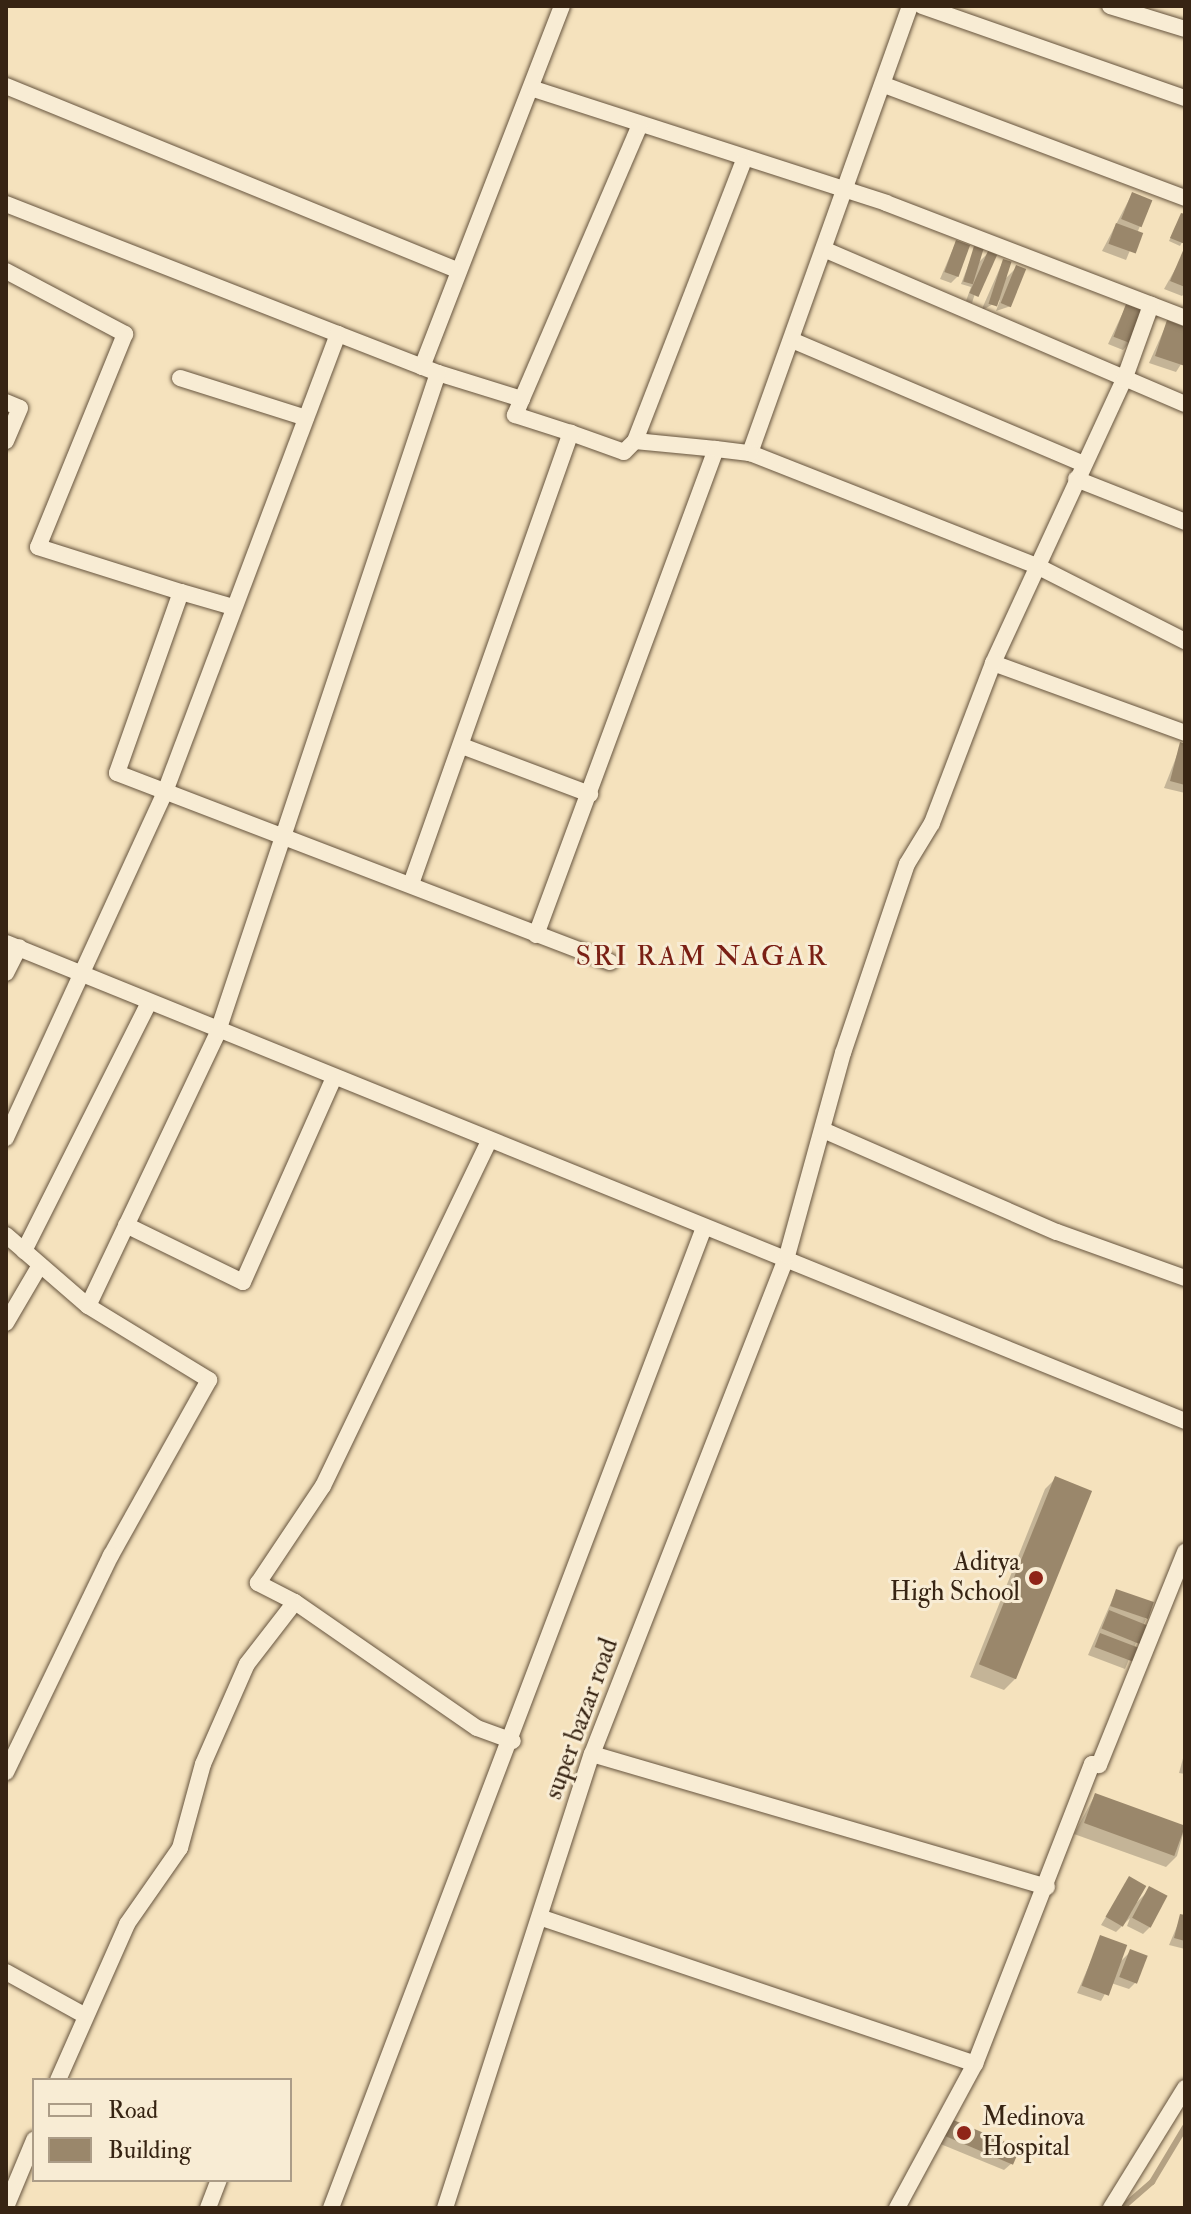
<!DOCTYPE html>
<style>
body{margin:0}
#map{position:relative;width:1191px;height:2214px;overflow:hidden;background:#f5e2bd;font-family:"IM FELL Double Pica",serif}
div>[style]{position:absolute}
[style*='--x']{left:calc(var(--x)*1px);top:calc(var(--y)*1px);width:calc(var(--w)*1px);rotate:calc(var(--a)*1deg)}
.shadow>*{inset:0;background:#0003}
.stream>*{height:6px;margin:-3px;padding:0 3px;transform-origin:3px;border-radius:3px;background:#b4a183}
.building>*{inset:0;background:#9a876b;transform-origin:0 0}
.roads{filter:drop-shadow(0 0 2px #66543e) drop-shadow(0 0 2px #66543e)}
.minor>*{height:16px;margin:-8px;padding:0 8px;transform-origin:8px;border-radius:8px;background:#f8ecd4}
.dots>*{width:22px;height:22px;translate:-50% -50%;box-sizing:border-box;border:4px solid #f8ecd4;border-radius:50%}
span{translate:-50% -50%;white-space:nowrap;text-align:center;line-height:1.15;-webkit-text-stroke:6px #f8ecd4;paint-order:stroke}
.poi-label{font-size:26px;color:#372413}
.right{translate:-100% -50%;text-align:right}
.left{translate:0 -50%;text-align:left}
.street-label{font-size:26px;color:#372413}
.neighbourhood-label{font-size:28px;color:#7a1f14;letter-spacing:2px}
.frame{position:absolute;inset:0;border:8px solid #372413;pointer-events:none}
.legend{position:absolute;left:32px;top:2078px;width:260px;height:104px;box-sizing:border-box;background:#f8ecd4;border:2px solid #ab9c87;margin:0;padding:10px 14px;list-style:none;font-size:24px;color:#372413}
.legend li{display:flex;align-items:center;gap:16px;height:40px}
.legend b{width:40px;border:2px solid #ab9c87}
</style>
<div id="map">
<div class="shadow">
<i style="clip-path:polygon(1132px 194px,1140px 226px,1126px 260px,1102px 251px)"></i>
<i style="clip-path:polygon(1181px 215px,1185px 237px,1180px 246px,1169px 241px)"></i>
<i style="clip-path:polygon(956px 242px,958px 276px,951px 283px,940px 279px)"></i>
<i style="clip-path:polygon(975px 248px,977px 264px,988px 253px,972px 303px,966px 301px,971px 287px,961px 284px)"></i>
<i style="clip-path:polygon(1185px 252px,1185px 293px,1182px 296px,1164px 289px)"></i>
<i style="clip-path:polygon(1003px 261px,1004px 280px,1016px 268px,1011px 306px,996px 311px,1000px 300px,981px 311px)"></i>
<i style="clip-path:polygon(1126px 306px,1130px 342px,1123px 350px,1108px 344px)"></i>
<i style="clip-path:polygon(1167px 323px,1185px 329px,1185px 358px,1176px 372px,1149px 363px)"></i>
<i style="clip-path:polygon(1181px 745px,1185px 746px,1185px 793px,1164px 788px)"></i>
<i style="clip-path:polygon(1056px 1478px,1090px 1492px,1015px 1679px,1004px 1690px,970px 1677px,1045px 1489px)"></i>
<i style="clip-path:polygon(1116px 1591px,1146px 1619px,1125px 1669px,1088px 1655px)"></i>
<i style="clip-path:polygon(1185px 1751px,1185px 1774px,1179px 1773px)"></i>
<i style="clip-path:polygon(1095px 1795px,1185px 1827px,1177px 1856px,1166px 1867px,1074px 1834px)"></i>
<i style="clip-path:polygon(1129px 1879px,1137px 1902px,1150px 1889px,1150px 1927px,1143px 1934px,1127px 1926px,1130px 1918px,1116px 1932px,1101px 1925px)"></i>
<i style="clip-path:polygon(1181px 1917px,1185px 1918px,1185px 1949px,1169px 1945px)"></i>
<i style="clip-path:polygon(1101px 1938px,1118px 1964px,1131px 1951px,1136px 1982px,1129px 1989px,1111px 1983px,1101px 2001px,1077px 1993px)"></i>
<i style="clip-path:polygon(944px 2129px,1012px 2163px,1004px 2170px,938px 2143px)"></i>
</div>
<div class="stream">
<i style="--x:1122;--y:2208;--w:40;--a:-41"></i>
<i style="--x:1152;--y:2182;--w:64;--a:-59"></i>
</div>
<div class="building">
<i style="left:1132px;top:192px;width:22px;height:29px;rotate:22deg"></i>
<i style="clip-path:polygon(1181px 213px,1185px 214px,1185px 244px,1170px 238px)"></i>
<i style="left:1116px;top:223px;width:29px;height:22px;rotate:20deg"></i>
<i style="left:956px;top:240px;width:15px;height:34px;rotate:20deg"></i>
<i style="left:974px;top:246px;width:10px;height:37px;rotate:17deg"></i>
<i style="clip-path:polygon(1185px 246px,1185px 287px,1170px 281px)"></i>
<i style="left:988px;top:251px;width:10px;height:46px;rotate:24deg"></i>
<i style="left:1003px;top:259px;width:9px;height:47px;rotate:18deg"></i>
<i style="left:1016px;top:265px;width:11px;height:41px;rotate:22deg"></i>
<i style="left:1126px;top:304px;width:19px;height:35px;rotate:21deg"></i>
<i style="clip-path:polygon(1167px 320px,1185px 327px,1185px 366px,1155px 356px)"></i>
<i style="clip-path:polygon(1180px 742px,1185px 744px,1185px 785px,1170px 781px)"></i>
<i style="left:1055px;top:1476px;width:40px;height:203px;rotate:22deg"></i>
<i style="left:1116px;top:1589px;width:40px;height:18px;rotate:19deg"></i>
<i style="left:1109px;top:1610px;width:43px;height:20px;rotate:22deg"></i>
<i style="left:1100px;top:1633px;width:42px;height:15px;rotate:21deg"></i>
<i style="left:1095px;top:1793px;width:96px;height:32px;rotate:20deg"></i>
<i style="left:1129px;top:1876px;width:20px;height:47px;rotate:30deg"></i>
<i style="left:1149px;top:1886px;width:21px;height:36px;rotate:28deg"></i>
<i style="clip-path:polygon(1180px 1914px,1185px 1915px,1185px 1941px,1174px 1938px)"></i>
<i style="left:1100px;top:1935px;width:29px;height:54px;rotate:20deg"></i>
<i style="left:1130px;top:1949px;width:19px;height:30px;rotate:21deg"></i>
<i style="left:951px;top:2119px;width:75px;height:18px;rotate:23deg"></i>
</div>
<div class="roads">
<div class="minor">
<i style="--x:910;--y:6;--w:475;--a:109.7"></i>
<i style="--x:750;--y:453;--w:306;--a:21.5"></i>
<i style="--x:1035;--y:565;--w:168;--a:26.9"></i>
<i style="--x:922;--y:6;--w:279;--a:19.3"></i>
<i style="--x:1110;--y:6;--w:78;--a:17"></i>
<i style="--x:6;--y:86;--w:488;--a:22.2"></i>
<i style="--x:887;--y:86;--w:318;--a:20.6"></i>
<i style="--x:531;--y:88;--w:373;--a:17.9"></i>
<i style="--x:886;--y:203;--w:320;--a:21"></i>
<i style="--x:6;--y:204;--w:357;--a:21.4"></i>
<i style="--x:338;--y:334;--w:487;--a:110.7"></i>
<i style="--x:166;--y:790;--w:383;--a:114.7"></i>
<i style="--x:828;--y:251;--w:388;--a:23.2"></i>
<i style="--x:6;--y:271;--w:135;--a:27.9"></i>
<i style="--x:125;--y:334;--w:230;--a:112.2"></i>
<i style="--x:38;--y:547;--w:150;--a:17.5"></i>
<i style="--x:181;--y:592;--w:192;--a:109.5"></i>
<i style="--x:117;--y:773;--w:528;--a:20.98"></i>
<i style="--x:794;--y:341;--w:315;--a:23"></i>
<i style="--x:422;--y:367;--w:387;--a:-68.8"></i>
<i style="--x:438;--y:373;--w:88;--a:17.2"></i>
<i style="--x:180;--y:378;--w:132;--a:17.6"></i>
<i style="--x:6;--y:402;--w:15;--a:23"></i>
<i style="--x:20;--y:408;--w:36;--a:113"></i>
<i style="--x:571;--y:433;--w:56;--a:19.7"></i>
<i style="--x:624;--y:452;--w:16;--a:-45"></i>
<i style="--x:635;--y:441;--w:81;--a:5.6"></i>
<i style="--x:635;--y:441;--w:299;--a:-68.8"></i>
<i style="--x:1076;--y:479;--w:117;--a:21.5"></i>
<i style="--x:181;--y:592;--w:54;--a:16.1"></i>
<i style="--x:993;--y:663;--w:204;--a:20"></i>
<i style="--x:462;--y:746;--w:137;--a:20.6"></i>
<i style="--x:411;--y:884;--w:479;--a:-70.5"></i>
<i style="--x:571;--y:433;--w:59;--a:-162.2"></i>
<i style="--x:515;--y:415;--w:314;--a:-66.7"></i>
<i style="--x:536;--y:935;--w:518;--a:-69.68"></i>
<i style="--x:716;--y:449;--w:34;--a:7"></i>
<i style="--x:6;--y:943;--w:1272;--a:22.07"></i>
<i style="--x:6;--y:973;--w:29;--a:-63"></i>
<i style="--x:823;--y:1130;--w:255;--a:23.6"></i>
<i style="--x:1057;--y:1232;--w:136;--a:19.8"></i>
<i style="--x:126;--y:1225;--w:130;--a:26"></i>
<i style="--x:243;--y:1282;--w:221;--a:-66"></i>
<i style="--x:6;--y:1235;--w:108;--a:40.9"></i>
<i style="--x:88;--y:1306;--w:142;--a:31.4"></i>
<i style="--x:209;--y:1380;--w:201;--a:119.2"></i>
<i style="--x:111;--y:1555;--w:241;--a:115.8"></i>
<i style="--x:24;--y:1251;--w:278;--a:-63.3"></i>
<i style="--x:88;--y:1306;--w:301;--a:-64.6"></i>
<i style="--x:217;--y:1034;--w:697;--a:-71.51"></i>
<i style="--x:438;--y:373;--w:107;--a:-158.7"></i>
<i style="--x:6;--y:1323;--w:67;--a:-59.6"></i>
<i style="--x:295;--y:1602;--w:221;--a:34.7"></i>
<i style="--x:477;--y:1728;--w:38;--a:20"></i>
<i style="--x:592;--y:1754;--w:474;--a:16.3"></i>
<i style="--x:542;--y:1918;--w:457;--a:18.6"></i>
<i style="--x:6;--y:1972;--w:89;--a:28.9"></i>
<i style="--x:58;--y:2080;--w:171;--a:-66.1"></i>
<i style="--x:127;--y:1924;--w:93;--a:-55.1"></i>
<i style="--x:180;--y:1848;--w:87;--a:-74.7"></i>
<i style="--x:203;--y:1764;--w:109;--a:-66.3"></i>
<i style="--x:247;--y:1664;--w:78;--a:-52.3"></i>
<i style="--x:295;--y:1602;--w:42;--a:-152.8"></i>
<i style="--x:258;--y:1583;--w:117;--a:-56.2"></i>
<i style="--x:323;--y:1486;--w:383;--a:-64.3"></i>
<i style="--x:6;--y:2207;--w:73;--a:-67.3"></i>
<i style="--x:208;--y:2208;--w:30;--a:-69"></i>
<i style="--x:331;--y:2208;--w:1046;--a:-69.17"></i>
<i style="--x:445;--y:2208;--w:477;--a:-72.1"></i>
<i style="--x:592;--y:1754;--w:535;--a:-68.62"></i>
<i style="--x:787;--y:1256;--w:211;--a:-74.6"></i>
<i style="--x:843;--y:1053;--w:200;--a:-71.3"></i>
<i style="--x:907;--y:864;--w:48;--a:-58.6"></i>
<i style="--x:932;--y:823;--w:171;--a:-69.1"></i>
<i style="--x:993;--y:663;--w:312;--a:-65.2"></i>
<i style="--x:1124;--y:380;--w:80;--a:-70.2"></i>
<i style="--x:897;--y:2208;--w:164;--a:-61.6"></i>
<i style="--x:975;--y:2064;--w:322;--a:-68.7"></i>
<i style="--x:1092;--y:1764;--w:7;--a:8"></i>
<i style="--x:1099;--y:1765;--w:230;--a:-68"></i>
<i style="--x:1111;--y:2208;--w:141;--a:-58.3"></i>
</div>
</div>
<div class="dots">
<i style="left:1036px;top:1578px;background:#8f2418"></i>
<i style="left:964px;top:2133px;background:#8f2418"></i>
</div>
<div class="poi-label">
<span class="right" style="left:1020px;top:1578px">Aditya<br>High School</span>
<span class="left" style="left:982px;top:2133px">Medinova<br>Hospital</span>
</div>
<div class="street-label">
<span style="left:582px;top:1719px;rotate:-70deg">super bazar road</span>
</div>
<div class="neighbourhood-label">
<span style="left:702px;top:957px">SRI RAM NAGAR</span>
</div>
<div class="frame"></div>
<ul class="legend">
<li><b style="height:10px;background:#f8ecd4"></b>Road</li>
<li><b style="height:22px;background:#9a876b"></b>Building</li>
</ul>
</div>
